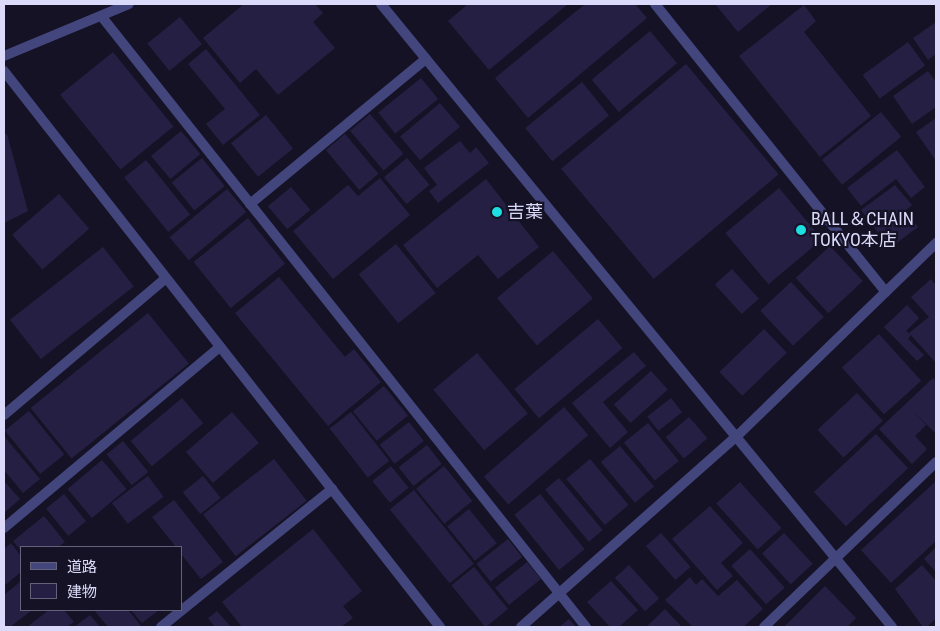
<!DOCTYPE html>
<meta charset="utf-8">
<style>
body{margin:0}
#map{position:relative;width:940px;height:631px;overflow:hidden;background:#141224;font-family:"Roboto Condensed","Noto Sans JP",sans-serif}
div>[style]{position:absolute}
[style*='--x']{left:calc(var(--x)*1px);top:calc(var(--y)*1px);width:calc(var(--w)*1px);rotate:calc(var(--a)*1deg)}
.building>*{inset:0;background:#252043;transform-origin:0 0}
.service>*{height:10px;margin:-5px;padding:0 5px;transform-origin:5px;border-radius:5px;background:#43457d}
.minor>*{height:10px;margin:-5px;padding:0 5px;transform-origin:5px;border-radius:5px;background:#43457d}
.tertiary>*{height:10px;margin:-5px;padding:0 5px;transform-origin:5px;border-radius:5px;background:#43457d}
.dots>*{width:14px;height:14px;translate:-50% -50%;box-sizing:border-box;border:2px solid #141224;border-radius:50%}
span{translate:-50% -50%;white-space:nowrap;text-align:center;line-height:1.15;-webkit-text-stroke:4.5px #141224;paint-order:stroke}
.poi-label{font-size:18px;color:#dbdafa}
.left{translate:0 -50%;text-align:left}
.frame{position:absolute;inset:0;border:5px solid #dbdafa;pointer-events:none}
.legend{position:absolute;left:20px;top:546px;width:162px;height:65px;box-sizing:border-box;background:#141224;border:1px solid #64627a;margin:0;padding:6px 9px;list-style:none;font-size:15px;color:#dbdafa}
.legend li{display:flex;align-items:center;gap:10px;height:25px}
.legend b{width:25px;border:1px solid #64627a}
</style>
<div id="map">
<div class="building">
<i style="clip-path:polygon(244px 4px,315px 4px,323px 13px,313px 22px,335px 48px,278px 95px,256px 69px,240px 83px,203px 38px)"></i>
<i style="clip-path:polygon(468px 4px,568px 4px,489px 70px,448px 21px)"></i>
<i style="clip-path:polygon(585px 4px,635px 4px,647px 18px,528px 118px,495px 78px)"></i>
<i style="clip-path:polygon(715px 4px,772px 4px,738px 32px)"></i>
<i style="clip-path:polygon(804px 5px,816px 21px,804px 32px,871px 116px,820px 157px,739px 56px)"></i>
<i style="left:180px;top:17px;width:35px;height:42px;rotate:51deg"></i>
<i style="clip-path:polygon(936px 22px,936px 54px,928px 60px,913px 38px)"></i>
<i style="left:650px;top:31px;width:42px;height:76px;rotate:50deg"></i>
<i style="left:908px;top:42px;width:29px;height:56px;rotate:54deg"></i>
<i style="clip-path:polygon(206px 49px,260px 115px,223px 145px,206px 124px,225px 109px,188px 64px)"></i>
<i style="left:113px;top:52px;width:96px;height:68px;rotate:51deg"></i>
<i style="left:686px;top:64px;width:144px;height:163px;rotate:50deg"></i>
<i style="clip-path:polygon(928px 71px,936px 82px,936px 107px,912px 124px,893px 96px)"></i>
<i style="left:421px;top:78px;width:27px;height:55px;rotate:51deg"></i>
<i style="left:582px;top:82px;width:43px;height:73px;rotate:51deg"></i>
<i style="left:440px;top:103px;width:31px;height:52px;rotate:50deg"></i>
<i style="left:881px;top:112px;width:32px;height:76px;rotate:51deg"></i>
<i style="left:370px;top:114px;width:52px;height:26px;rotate:50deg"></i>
<i style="left:266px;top:115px;width:43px;height:45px;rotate:51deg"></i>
<i style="clip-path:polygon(936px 118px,936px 161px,916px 132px)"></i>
<i style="left:181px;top:131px;width:30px;height:39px;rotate:50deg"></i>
<i style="clip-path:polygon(7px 134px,28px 211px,4px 223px,4px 135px)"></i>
<i style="left:345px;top:134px;width:52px;height:25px;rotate:50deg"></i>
<i style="clip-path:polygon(460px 141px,470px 153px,476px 147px,489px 163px,438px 203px,429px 191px,437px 185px,424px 168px)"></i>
<i style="clip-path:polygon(897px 150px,925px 187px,911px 198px,896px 179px,861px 206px,847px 188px)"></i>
<i style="left:202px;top:158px;width:36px;height:39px;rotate:51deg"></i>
<i style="left:407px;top:158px;width:35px;height:30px;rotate:50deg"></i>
<i style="left:146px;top:160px;width:70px;height:28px;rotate:51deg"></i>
<i style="clip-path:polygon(380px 178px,410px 215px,333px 279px,293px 231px,348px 185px,358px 196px)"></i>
<i style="clip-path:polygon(486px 179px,539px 247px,498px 279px,478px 255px,437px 288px,403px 245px)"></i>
<i style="clip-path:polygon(895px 185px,912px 205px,905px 211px,918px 227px,890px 248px,861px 210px)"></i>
<i style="left:291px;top:187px;width:30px;height:30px;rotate:50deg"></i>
<i style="left:779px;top:188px;width:67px;height:70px;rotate:50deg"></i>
<i style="left:227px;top:189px;width:30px;height:75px;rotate:50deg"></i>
<i style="left:59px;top:194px;width:46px;height:62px;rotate:49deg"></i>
<i style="left:248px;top:218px;width:59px;height:70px;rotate:51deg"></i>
<i style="left:396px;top:244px;width:63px;height:48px;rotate:51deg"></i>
<i style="left:830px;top:246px;width:48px;height:47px;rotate:47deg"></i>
<i style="left:103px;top:247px;width:50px;height:118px;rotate:52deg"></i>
<i style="left:553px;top:251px;width:62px;height:73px;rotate:50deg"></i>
<i style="left:732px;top:269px;width:40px;height:23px;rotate:48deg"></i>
<i style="clip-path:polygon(279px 277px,345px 357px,354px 349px,381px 382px,328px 426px,235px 313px)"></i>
<i style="clip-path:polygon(931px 279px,936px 286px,936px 363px,909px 333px,929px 317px,911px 297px)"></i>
<i style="left:791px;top:282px;width:48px;height:42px;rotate:47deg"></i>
<i style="clip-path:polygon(907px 305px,919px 318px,906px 331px,911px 335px,908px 339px,924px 355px,917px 361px,884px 327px)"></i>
<i style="left:148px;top:313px;width:65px;height:151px;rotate:51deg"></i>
<i style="left:598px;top:319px;width:38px;height:109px;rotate:50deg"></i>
<i style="left:764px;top:329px;width:33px;height:62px;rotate:46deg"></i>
<i style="left:879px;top:334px;width:63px;height:50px;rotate:48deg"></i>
<i style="clip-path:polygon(634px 352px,646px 366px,603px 402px,628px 432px,610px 448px,572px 403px)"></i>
<i style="left:477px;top:353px;width:79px;height:57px;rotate:50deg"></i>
<i style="left:651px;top:371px;width:25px;height:50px;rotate:48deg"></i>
<i style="clip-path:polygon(933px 378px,936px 381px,936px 434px,912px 410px,926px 425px,915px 436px,927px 449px,912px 464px,879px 429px)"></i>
<i style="left:384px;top:386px;width:38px;height:40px;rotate:51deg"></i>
<i style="left:857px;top:393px;width:38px;height:54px;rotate:47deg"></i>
<i style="left:182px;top:398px;width:33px;height:67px;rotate:50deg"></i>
<i style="left:671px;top:398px;width:18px;height:30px;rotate:52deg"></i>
<i style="left:564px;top:407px;width:37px;height:106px;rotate:49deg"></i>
<i style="left:29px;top:411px;width:56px;height:31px;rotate:51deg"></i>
<i style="left:232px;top:412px;width:41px;height:61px;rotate:49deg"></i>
<i style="left:351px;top:412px;width:62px;height:27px;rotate:52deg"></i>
<i style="left:689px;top:417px;width:28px;height:31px;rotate:49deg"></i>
<i style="left:409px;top:422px;width:24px;height:37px;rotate:52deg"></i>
<i style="left:648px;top:423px;width:49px;height:31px;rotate:51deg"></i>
<i style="left:876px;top:434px;width:47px;height:85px;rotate:47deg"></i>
<i style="clip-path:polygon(4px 436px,40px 479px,23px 493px,4px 470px)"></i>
<i style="left:123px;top:441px;width:40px;height:21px;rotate:51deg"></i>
<i style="left:427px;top:445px;width:24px;height:36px;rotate:52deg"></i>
<i style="left:620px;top:446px;width:53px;height:25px;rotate:50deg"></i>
<i style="left:274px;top:459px;width:53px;height:90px;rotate:52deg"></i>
<i style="left:590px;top:459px;width:60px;height:31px;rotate:50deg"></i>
<i style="left:102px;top:460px;width:38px;height:45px;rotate:50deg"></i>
<i style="left:391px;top:466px;width:28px;height:24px;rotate:51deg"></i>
<i style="left:444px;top:466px;width:45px;height:36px;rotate:51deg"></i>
<i style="left:148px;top:476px;width:26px;height:45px;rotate:53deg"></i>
<i style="left:203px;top:476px;width:28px;height:26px;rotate:51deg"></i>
<i style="left:559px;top:478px;width:68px;height:18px;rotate:50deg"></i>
<i style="clip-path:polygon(4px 481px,20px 499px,4px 513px)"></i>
<i style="clip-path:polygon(936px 481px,936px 541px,891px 583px,861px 550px)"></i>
<i style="left:740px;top:482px;width:62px;height:32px;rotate:48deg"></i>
<i style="left:414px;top:490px;width:95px;height:31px;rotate:51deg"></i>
<i style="left:64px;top:494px;width:35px;height:23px;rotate:51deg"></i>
<i style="left:540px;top:494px;width:71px;height:33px;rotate:51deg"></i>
<i style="clip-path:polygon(174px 500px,223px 562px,201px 579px,181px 554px,181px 547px,176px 547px,152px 517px)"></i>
<i style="clip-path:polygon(710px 506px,743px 543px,721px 563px,733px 576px,717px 590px,672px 539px)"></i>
<i style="left:469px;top:509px;width:44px;height:28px;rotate:51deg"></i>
<i style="clip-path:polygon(44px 516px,65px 542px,58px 547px,21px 547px,21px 551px,13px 541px)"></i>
<i style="clip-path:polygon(313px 529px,362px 591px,343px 606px,353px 618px,341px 627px,242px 627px,222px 602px)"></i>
<i style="left:661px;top:533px;width:45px;height:20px;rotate:49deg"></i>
<i style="left:784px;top:533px;width:42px;height:30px;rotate:47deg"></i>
<i style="left:508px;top:539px;width:23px;height:40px;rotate:52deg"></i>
<i style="clip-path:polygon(11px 543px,21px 556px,21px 572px,4px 586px,4px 549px)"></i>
<i style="clip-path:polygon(936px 547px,936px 572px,924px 559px)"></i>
<i style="left:750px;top:549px;width:52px;height:25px;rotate:48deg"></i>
<i style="left:527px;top:562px;width:22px;height:41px;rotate:51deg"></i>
<i style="left:629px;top:565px;width:45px;height:19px;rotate:48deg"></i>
<i style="clip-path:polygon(922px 565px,936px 581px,936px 618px,927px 627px,923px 627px,895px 589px)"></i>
<i style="left:474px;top:567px;width:54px;height:29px;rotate:51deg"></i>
<i style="clip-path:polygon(690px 577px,696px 585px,702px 579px,718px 596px,737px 580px,763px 609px,743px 627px,693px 627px,665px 600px)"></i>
<i style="clip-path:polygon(21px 581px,21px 610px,32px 610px,10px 627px,4px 627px,4px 595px)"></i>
<i style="clip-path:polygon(611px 581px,638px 610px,619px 627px,610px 627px,587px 602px)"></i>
<i style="clip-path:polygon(825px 586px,856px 618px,847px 627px,784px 627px)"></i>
<i style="clip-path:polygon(665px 609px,681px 626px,646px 627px)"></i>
<i style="clip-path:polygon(49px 610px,64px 610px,74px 622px,67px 627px,27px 627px)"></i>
<i style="clip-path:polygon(94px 610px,128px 610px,141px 626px,108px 627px)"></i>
<i style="clip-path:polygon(131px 610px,159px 610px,142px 623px)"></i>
<i style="clip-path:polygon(217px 611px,231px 627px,215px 627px,208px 618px)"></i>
<i style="clip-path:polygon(90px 615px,100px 627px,74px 627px)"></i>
<i style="clip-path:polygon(569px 619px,576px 627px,559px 627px)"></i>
</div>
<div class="service">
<i style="--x:102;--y:17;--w:779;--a:51.57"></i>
<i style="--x:250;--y:204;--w:228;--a:-39.5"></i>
<i style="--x:4;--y:528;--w:282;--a:-40"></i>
<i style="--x:161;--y:627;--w:220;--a:-38.9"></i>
<i style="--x:764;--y:627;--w:238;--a:-43.8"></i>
</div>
<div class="minor">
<i style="--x:381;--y:4;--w:806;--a:50.64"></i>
<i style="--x:655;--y:4;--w:369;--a:51.3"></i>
<i style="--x:4;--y:71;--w:707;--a:51.9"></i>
<i style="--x:4;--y:415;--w:212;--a:-40.2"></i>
<i style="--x:521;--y:627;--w:287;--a:-41.5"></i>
<i style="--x:736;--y:437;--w:279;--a:-44.1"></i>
</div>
<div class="tertiary">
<i style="--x:4;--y:56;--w:135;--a:-22.6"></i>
</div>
<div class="dots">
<i style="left:497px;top:212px;background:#1edee2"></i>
<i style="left:801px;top:230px;background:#1edee2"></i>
</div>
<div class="poi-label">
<span class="left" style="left:507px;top:212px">吉葉</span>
<span class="left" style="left:811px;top:230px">BALL＆CHAIN<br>TOKYO本店</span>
</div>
<div class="frame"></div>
<ul class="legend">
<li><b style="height:6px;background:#43457d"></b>道路</li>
<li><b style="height:14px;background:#252043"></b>建物</li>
</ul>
</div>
